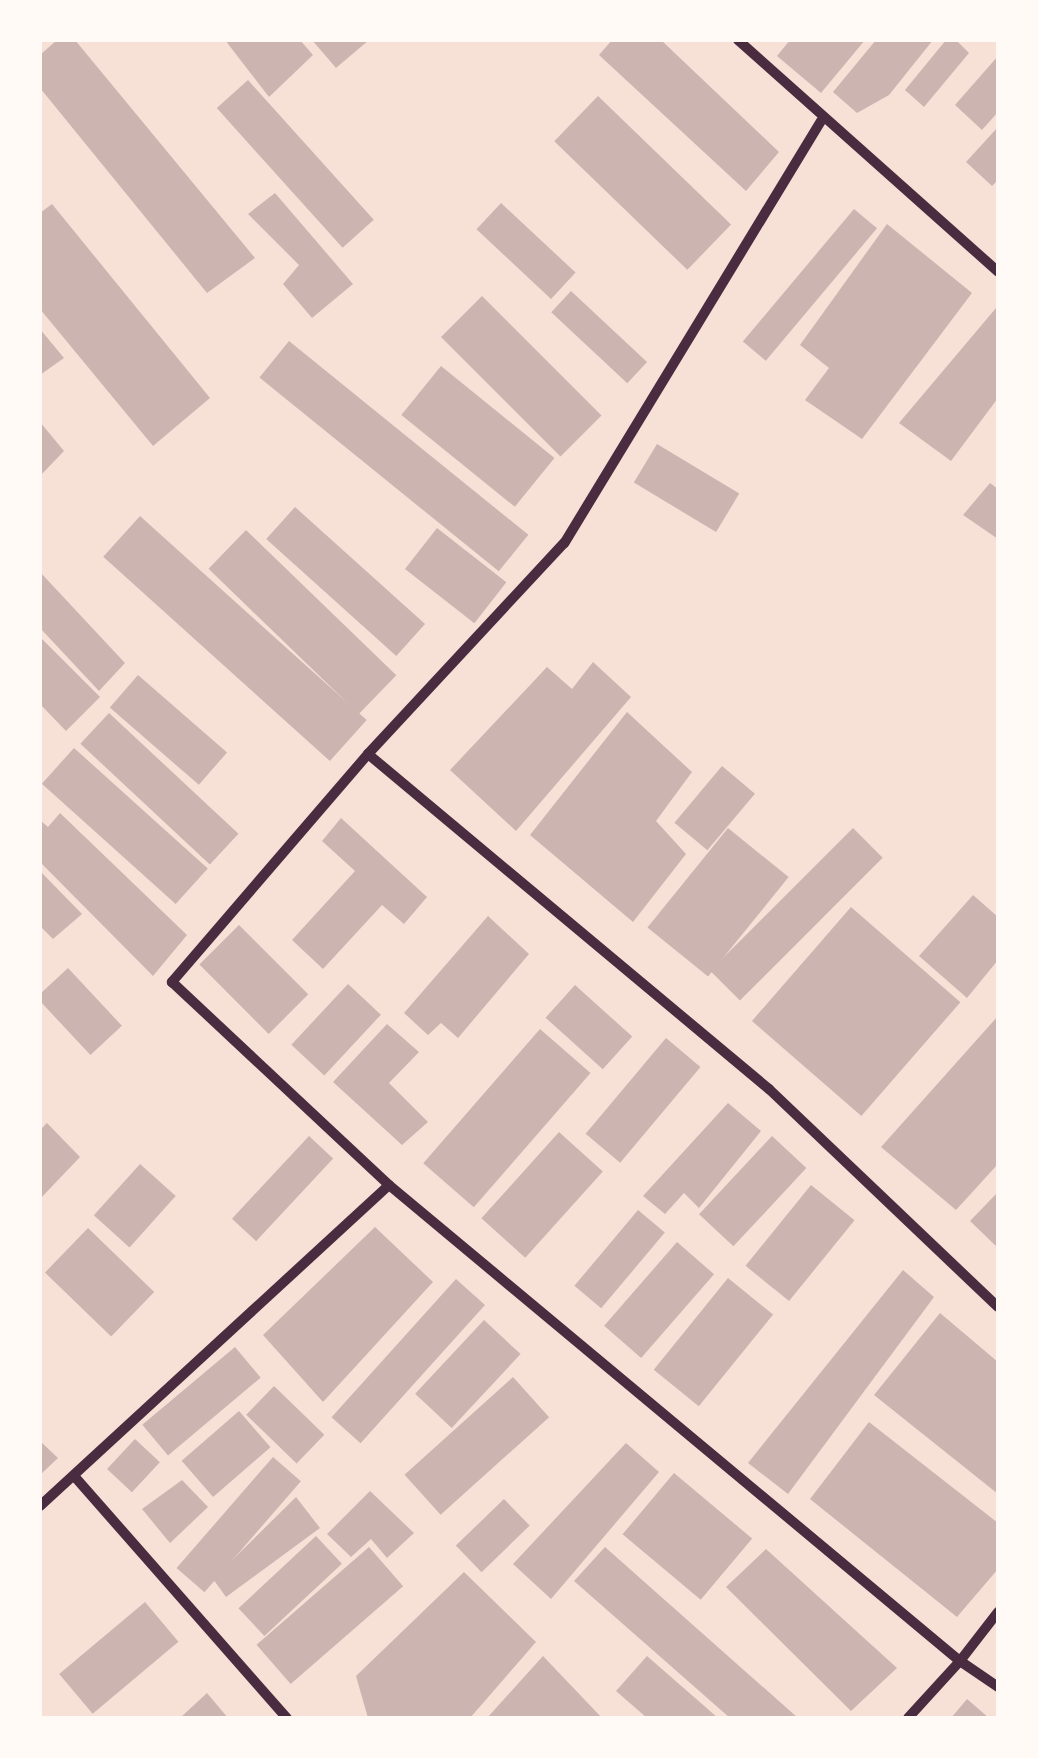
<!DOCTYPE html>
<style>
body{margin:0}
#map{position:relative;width:1038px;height:1758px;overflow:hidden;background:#f7e1d7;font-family:"Archivo Narrow",sans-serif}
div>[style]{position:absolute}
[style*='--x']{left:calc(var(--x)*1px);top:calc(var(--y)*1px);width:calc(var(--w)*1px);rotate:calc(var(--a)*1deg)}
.building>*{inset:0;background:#ccb4b1;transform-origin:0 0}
.minor>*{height:10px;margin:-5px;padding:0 5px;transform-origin:5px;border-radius:5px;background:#4a2c40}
span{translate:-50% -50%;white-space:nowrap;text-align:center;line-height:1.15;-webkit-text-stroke:8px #fffaf5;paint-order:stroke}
.frame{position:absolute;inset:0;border:42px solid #fffaf5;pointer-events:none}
</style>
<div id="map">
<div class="building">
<i style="clip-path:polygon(57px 40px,75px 40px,255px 258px,207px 293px,40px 88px,40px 55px)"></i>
<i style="clip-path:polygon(225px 40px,300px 40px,313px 55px,269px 97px)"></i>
<i style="clip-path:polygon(312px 40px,369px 40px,336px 68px)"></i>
<i style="clip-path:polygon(612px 40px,661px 40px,779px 152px,746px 191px,599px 55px)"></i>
<i style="clip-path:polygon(790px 40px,865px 40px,821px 93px,777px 56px)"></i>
<i style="clip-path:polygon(876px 40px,933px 40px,889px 95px,857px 113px,833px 92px)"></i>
<i style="clip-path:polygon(946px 40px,956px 40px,969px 53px,924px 107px,905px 90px)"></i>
<i style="clip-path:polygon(998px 56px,998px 112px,982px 130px,955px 105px)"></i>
<i style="left:248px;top:80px;width:188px;height:42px;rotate:48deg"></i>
<i style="left:598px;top:96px;width:185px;height:63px;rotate:44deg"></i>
<i style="clip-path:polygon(998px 127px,998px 180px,992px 186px,966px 162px)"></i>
<i style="clip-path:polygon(275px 193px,353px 284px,312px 318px,283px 284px,299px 265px,248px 214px)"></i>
<i style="left:501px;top:203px;width:102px;height:36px;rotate:43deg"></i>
<i style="clip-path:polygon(52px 204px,210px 398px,153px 446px,40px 309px,40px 213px)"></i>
<i style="left:854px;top:209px;width:30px;height:173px;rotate:40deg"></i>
<i style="clip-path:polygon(887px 224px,972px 293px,862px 439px,805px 400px,829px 368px,800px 345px)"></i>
<i style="left:571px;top:291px;width:104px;height:29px;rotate:43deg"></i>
<i style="left:482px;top:296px;width:169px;height:58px;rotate:45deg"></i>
<i style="clip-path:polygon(996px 308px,998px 398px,951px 461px,899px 423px)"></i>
<i style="clip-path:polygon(40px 329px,64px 358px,40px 375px)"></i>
<i style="left:289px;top:341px;width:308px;height:47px;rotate:39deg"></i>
<i style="left:441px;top:366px;width:146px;height:63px;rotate:39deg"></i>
<i style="clip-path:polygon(40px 422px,64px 451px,40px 476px)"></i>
<i style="left:657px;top:444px;width:96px;height:45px;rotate:31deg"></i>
<i style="clip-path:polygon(990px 483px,998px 489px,998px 539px,963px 515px)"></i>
<i style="left:295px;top:507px;width:175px;height:43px;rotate:42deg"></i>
<i style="left:140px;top:516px;width:305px;height:55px;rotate:42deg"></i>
<i style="left:437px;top:528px;width:88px;height:52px;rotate:38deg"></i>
<i style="left:246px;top:530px;width:209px;height:54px;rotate:44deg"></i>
<i style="clip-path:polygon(40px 572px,125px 663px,99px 691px,40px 628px)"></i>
<i style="clip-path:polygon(40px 637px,100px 697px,66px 731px,40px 704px)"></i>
<i style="clip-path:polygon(593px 662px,631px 697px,516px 831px,450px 770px,547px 667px,572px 689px)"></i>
<i style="left:138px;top:675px;width:118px;height:43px;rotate:41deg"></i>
<i style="clip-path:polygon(627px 712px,692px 772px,656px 821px,686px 854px,633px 922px,530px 835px)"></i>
<i style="left:109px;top:713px;width:177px;height:42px;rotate:43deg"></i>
<i style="left:74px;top:748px;width:180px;height:48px;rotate:42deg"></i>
<i style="left:722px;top:766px;width:43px;height:74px;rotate:40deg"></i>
<i style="clip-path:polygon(60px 813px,187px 935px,153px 976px,40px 862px,40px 820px,48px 827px)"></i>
<i style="clip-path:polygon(341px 818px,427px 897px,404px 924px,382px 905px,323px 969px,292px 940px,355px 871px,322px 841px)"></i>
<i style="left:728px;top:828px;width:78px;height:128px;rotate:39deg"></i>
<i style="left:853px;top:828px;width:42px;height:202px;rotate:45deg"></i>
<i style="clip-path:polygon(40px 871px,82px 914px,53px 939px,40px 926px)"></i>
<i style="clip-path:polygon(973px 895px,998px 917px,998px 960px,967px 998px,919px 956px)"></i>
<i style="left:851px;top:907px;width:145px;height:151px;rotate:41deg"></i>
<i style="clip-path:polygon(488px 916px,529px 954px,458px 1038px,441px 1023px,428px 1035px,404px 1013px)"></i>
<i style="left:239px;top:925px;width:98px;height:56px;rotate:45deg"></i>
<i style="left:68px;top:968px;width:79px;height:43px;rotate:47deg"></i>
<i style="left:348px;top:984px;width:45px;height:83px;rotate:43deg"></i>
<i style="left:575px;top:985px;width:77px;height:44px;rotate:42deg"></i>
<i style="clip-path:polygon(998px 1016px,998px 1164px,956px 1210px,881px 1147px)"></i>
<i style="clip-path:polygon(387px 1024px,419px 1052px,389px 1083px,428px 1122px,402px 1145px,333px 1082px)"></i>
<i style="left:540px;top:1029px;width:67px;height:178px;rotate:41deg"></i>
<i style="left:666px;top:1038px;width:45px;height:125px;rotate:40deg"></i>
<i style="clip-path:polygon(728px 1103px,761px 1131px,699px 1208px,684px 1193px,665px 1214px,643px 1196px)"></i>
<i style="clip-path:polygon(47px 1123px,80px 1157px,40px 1199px,40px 1130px)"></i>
<i style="left:559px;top:1132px;width:59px;height:116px;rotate:42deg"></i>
<i style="left:309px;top:1136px;width:33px;height:113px;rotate:43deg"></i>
<i style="left:772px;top:1136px;width:47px;height:107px;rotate:43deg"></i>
<i style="left:140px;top:1164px;width:48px;height:69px;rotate:42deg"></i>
<i style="left:811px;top:1185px;width:56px;height:104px;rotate:39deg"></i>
<i style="clip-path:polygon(998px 1192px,998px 1248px,970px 1221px)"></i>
<i style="left:638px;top:1210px;width:35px;height:99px;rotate:40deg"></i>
<i style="clip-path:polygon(375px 1227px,433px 1282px,323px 1402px,263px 1335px)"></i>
<i style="left:88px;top:1228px;width:92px;height:62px;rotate:44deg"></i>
<i style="left:677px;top:1242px;width:49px;height:111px;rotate:41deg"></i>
<i style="clip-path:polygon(903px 1270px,934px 1297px,788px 1494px,748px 1463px)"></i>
<i style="left:728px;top:1278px;width:58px;height:118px;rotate:39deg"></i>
<i style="left:456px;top:1279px;width:39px;height:186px;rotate:42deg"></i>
<i style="clip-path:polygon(940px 1313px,998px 1362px,998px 1494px,874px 1395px)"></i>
<i style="left:484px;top:1320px;width:50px;height:101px;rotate:43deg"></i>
<i style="left:235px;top:1347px;width:40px;height:121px;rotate:50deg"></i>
<i style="left:513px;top:1377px;width:54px;height:146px;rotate:48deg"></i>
<i style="left:274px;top:1386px;width:70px;height:40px;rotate:44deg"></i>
<i style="left:239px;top:1411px;width:48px;height:76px;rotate:49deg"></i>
<i style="clip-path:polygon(869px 1422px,998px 1523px,998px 1569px,957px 1617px,810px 1499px)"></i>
<i style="left:135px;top:1439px;width:34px;height:41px;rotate:43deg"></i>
<i style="clip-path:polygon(40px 1441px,58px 1458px,40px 1475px)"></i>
<i style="clip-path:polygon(626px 1443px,659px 1472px,551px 1599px,513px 1564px)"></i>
<i style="left:273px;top:1457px;width:37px;height:147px;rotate:41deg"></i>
<i style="left:674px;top:1473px;width:102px;height:80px;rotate:40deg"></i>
<i style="clip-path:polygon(182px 1480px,208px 1507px,170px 1543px,142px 1509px)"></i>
<i style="clip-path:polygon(370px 1491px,414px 1533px,387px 1558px,371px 1539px,351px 1557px,327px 1534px)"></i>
<i style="clip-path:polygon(296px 1497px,320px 1528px,226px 1597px,213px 1579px)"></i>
<i style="left:504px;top:1499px;width:37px;height:67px;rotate:46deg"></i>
<i style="left:316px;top:1536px;width:38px;height:106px;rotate:47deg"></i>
<i style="left:369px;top:1547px;width:52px;height:149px;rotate:49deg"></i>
<i style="clip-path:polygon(605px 1547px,798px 1718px,730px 1718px,574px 1581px)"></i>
<i style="clip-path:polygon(766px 1549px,897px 1668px,851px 1711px,726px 1587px)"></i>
<i style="clip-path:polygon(464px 1572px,536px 1642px,470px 1718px,368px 1718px,356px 1676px)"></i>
<i style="left:145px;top:1602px;width:52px;height:112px;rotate:50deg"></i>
<i style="clip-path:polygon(543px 1656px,602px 1718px,487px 1718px)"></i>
<i style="clip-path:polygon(647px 1656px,718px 1718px,647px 1718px,616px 1691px)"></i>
<i style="clip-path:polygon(207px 1693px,228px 1718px,180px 1718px)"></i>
<i style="clip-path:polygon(967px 1699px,989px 1718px,951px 1718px)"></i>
</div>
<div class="minor">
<i style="--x:738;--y:40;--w:348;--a:41.7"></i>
<i style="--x:821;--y:121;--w:494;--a:121.3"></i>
<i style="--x:564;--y:543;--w:288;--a:132.9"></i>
<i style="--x:368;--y:754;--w:301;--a:130.7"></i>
<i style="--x:172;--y:982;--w:297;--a:43.1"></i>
<i style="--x:389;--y:1185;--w:743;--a:39.82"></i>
<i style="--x:960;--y:1661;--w:77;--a:132.4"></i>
<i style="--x:368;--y:754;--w:523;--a:39.88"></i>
<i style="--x:769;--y:1089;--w:316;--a:43.6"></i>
<i style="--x:75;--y:1477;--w:321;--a:48.7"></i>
<i style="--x:40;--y:1506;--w:474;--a:-42.6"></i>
<i style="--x:998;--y:1612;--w:62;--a:127.8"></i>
<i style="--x:960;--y:1661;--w:46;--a:34.4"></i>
</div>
<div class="frame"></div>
</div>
